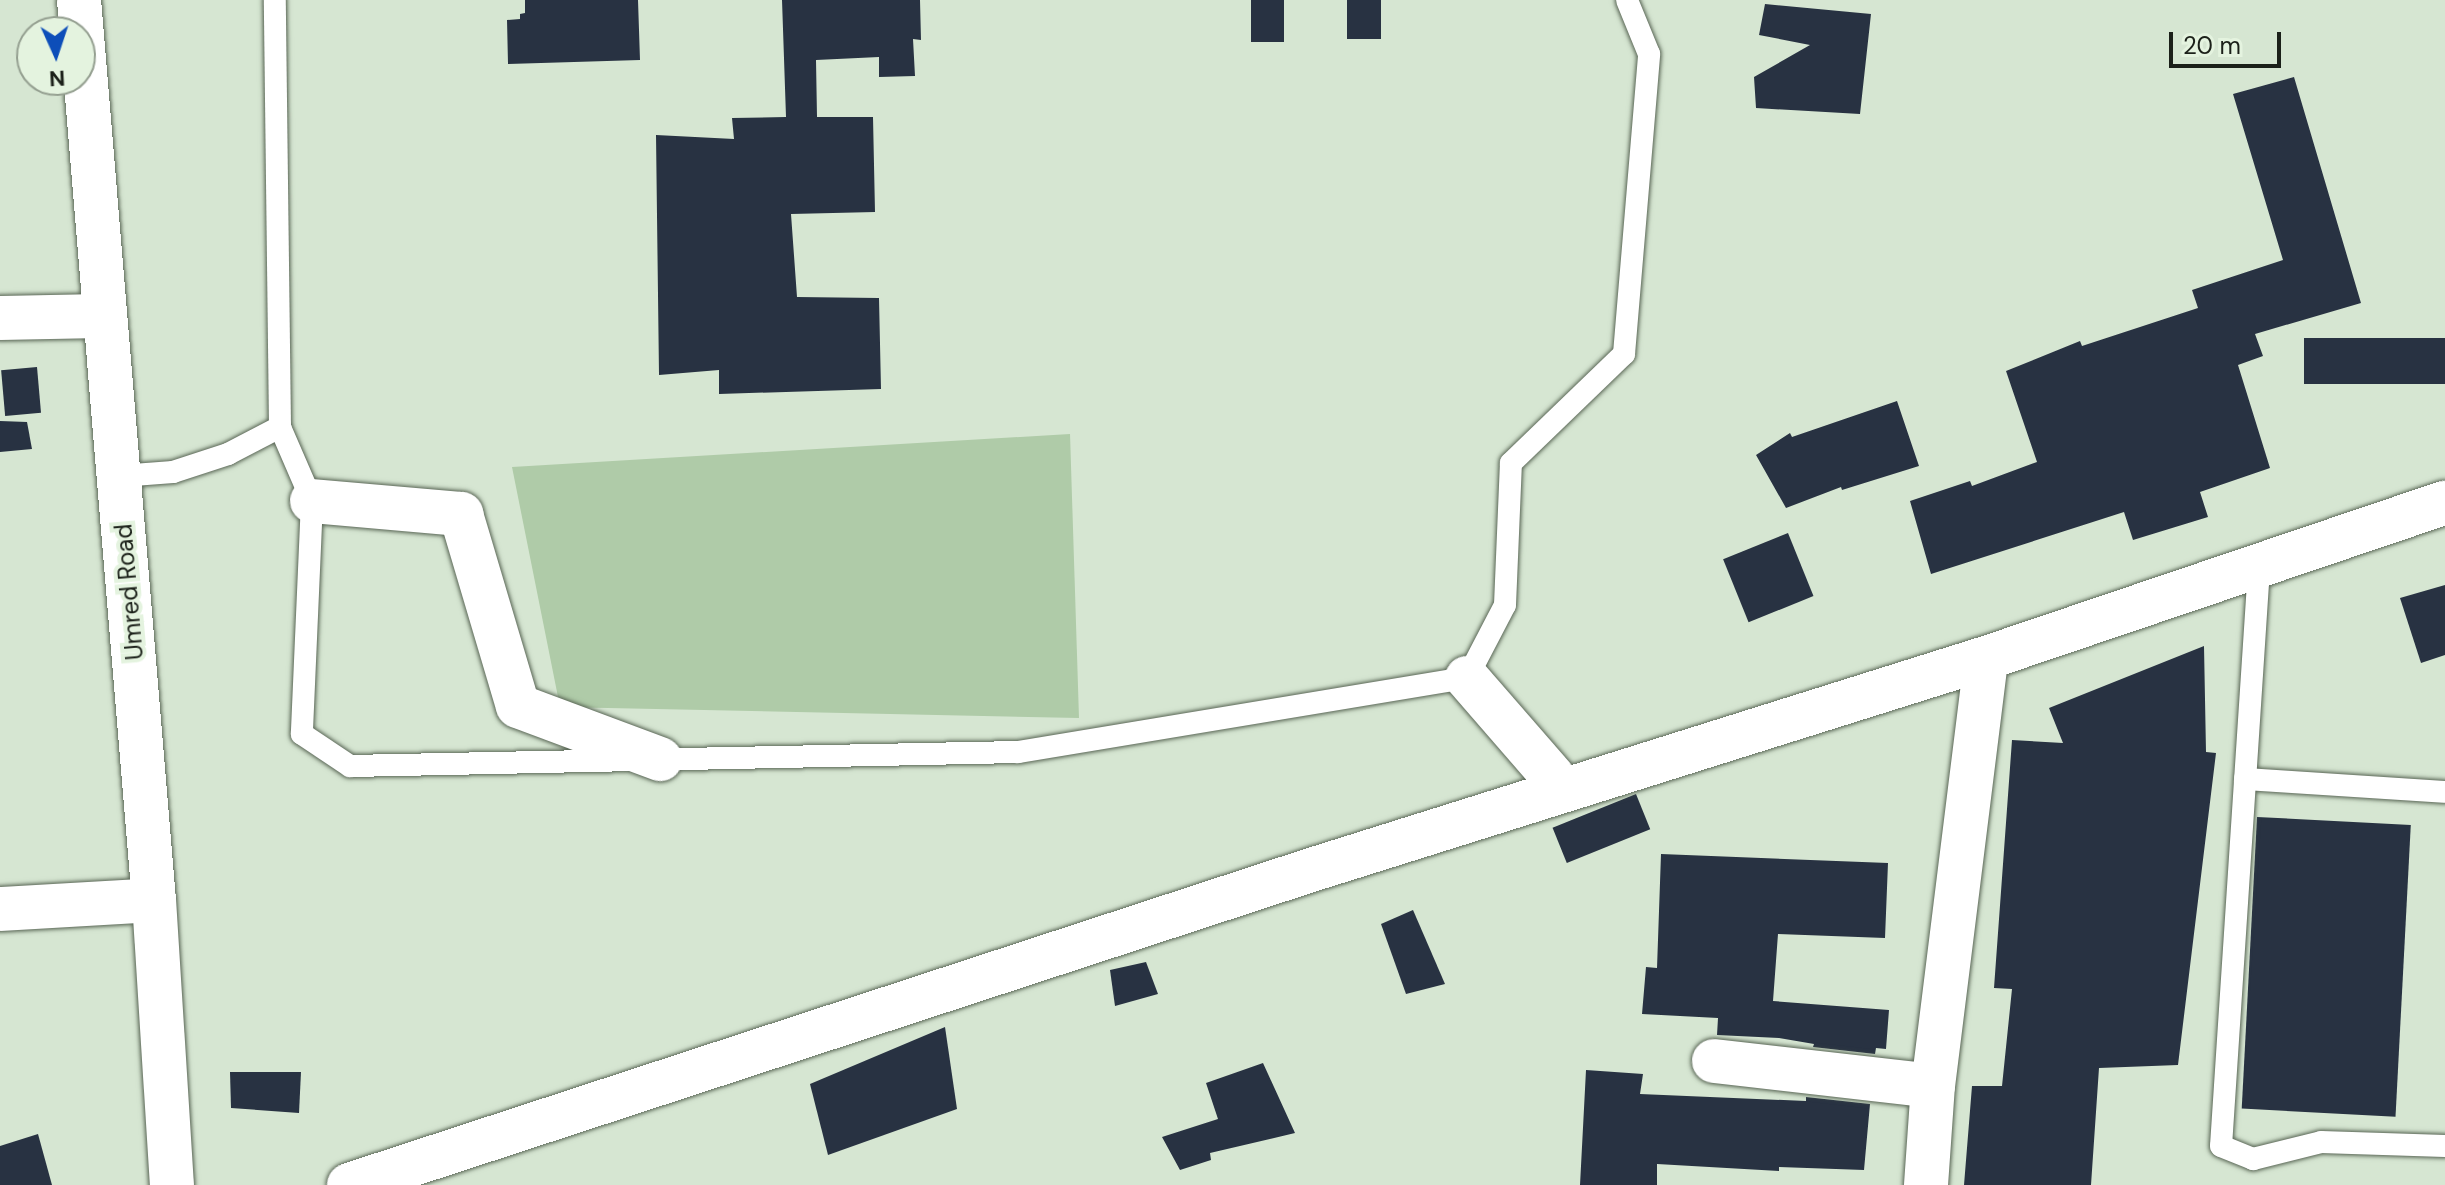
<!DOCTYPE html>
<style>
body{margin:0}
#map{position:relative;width:2445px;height:1185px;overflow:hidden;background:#d6e6d2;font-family:"DM Sans",sans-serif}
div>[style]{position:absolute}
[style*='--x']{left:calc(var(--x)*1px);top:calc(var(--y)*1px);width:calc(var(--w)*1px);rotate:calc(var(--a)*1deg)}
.green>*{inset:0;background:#afcba8}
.building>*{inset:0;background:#283242;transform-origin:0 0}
.roads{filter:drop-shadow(0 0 2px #596655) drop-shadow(0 0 2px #596655)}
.service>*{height:22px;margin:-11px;padding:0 11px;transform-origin:11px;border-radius:11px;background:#fff}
.minor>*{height:44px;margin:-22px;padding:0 22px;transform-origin:22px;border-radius:22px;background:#fff}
.tertiary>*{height:44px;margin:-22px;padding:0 22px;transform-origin:22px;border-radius:22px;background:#fff}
span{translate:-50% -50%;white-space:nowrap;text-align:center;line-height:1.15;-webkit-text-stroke:8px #e4f3df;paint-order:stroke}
.street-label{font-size:24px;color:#1b2019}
.north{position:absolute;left:16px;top:16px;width:80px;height:80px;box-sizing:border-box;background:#e4f3df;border:2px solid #949f90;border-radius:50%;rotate:177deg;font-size:22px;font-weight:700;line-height:32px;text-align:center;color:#1b2019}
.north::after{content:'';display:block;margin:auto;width:28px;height:36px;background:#0d4eb9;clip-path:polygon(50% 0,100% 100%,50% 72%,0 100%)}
.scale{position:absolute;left:2169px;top:32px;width:112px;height:36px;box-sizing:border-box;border:4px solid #1b2019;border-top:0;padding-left:10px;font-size:24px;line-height:28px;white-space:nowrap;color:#1b2019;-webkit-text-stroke:6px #e4f3df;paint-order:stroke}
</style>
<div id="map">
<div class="green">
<i style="clip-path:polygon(1070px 434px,1079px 718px,560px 707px,512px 467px)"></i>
</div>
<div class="building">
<i style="clip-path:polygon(525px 0,638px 0,640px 60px,508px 64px,507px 20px,520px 19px,520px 14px,525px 13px)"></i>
<i style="clip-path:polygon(782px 0,920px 0,921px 40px,913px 39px,915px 76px,879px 77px,879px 57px,816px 60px,817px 117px,873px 117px,875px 212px,791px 214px,797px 297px,879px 298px,881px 389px,719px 394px,719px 370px,659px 375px,656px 135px,734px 139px,732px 118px,786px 117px)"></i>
<i style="left:1251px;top:0;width:33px;height:42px"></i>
<i style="left:1347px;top:0;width:34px;height:39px"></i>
<i style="clip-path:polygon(1765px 4px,1871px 14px,1860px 114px,1756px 108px,1754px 77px,1810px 45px,1759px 35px)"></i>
<i style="clip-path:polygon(2294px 77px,2361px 303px,2255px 334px,2263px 356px,2238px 365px,2270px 468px,2200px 492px,2208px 517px,2133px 540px,2124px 512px,1931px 574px,1910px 501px,1970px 481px,1972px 486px,2037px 462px,2006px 371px,2080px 341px,2082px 346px,2198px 308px,2192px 290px,2283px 260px,2233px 94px)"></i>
<i style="left:2445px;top:338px;width:46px;height:141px;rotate:90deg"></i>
<i style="left:37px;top:367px;width:46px;height:36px;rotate:85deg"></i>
<i style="clip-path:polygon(1897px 401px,1919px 466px,1842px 490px,1841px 487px,1786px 508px,1756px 455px,1790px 433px,1792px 437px)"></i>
<i style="clip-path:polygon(0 421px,27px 422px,32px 449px,0 452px)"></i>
<i style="left:1788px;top:533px;width:68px;height:70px;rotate:68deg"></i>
<i style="clip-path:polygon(2445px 585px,2445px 655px,2421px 663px,2400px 598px)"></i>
<i style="clip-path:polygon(2204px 646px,2206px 752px,2216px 753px,2178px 1065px,2099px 1068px,2091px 1185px,1964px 1185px,1972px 1086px,2002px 1086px,2012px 989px,1994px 988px,2012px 740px,2063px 743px,2049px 708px)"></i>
<i style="left:1636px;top:794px;width:38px;height:90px;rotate:68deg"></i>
<i style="left:2257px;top:817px;width:154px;height:292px;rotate:3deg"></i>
<i style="clip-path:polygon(1661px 854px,1888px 863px,1885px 938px,1778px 934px,1773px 1001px,1889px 1010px,1886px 1049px,1876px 1048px,1875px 1054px,1813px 1047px,1814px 1044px,1779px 1038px,1717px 1035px,1718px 1018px,1642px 1014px,1646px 967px,1657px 968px)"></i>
<i style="clip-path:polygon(1413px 910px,1445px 984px,1406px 994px,1381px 924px)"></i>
<i style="clip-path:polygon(1146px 962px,1158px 994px,1115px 1006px,1110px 970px)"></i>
<i style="clip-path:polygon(945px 1027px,957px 1109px,828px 1155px,810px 1084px)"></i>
<i style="clip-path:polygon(1263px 1063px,1295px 1133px,1210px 1153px,1211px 1160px,1180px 1170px,1162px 1137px,1218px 1119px,1206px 1083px)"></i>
<i style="clip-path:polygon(1586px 1070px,1643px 1074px,1640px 1094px,1806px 1101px,1806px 1097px,1870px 1104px,1864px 1170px,1779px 1167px,1779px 1171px,1657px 1164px,1657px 1185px,1580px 1185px)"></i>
<i style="clip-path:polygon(230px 1072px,301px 1072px,299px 1113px,231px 1108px)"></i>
<i style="clip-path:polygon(38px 1134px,52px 1185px,0 1185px,0 1146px)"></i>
</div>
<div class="roads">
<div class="service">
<i style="--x:280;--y:427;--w:81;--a:66.6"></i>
<i style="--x:312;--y:501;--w:233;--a:92.5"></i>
<i style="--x:302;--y:734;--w:58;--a:33.7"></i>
<i style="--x:350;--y:766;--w:668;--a:-1.2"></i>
<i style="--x:1018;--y:752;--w:455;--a:-9.4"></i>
<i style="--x:1467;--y:678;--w:82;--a:-62.5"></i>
<i style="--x:1505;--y:605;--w:142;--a:-87.6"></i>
<i style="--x:1511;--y:463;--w:157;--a:-44"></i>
<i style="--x:1624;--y:354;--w:301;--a:-85.2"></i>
<i style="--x:1649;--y:54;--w:58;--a:-112.2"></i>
<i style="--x:120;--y:476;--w:53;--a:-4.3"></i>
<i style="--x:173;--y:472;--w:58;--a:-18.1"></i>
<i style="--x:228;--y:454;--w:59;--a:-27.4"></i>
<i style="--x:280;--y:427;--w:427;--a:-90.7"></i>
<i style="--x:2259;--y:568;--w:579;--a:93.76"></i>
<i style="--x:2221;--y:1146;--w:35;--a:22"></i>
<i style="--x:2253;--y:1159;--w:70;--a:-14"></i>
<i style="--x:2321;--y:1142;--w:124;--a:1.8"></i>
<i style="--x:2245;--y:779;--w:200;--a:3.7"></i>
</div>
<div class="minor">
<i style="--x:0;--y:318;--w:104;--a:-1.1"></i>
<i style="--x:312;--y:501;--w:150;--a:5"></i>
<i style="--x:461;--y:514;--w:200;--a:73.5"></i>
<i style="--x:518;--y:706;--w:152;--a:20.5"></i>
<i style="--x:1467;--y:678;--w:131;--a:49"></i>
<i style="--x:0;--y:909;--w:154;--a:-3.3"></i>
<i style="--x:1714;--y:1061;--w:220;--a:6.5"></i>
<i style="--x:1926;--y:1185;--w:99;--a:-86"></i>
<i style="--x:1933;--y:1086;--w:431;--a:-82.9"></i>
</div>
<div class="tertiary">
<i style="--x:79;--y:0;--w:903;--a:85.24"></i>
<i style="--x:154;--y:900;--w:286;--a:86.4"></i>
<i style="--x:349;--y:1185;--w:1012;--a:-18.13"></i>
<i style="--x:1311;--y:870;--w:708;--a:-17.44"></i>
<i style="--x:1986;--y:658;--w:484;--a:-18.7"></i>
</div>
</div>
<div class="street-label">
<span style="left:129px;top:592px;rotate:-95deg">Umred Road</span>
</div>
<div class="north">N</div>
<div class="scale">20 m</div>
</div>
